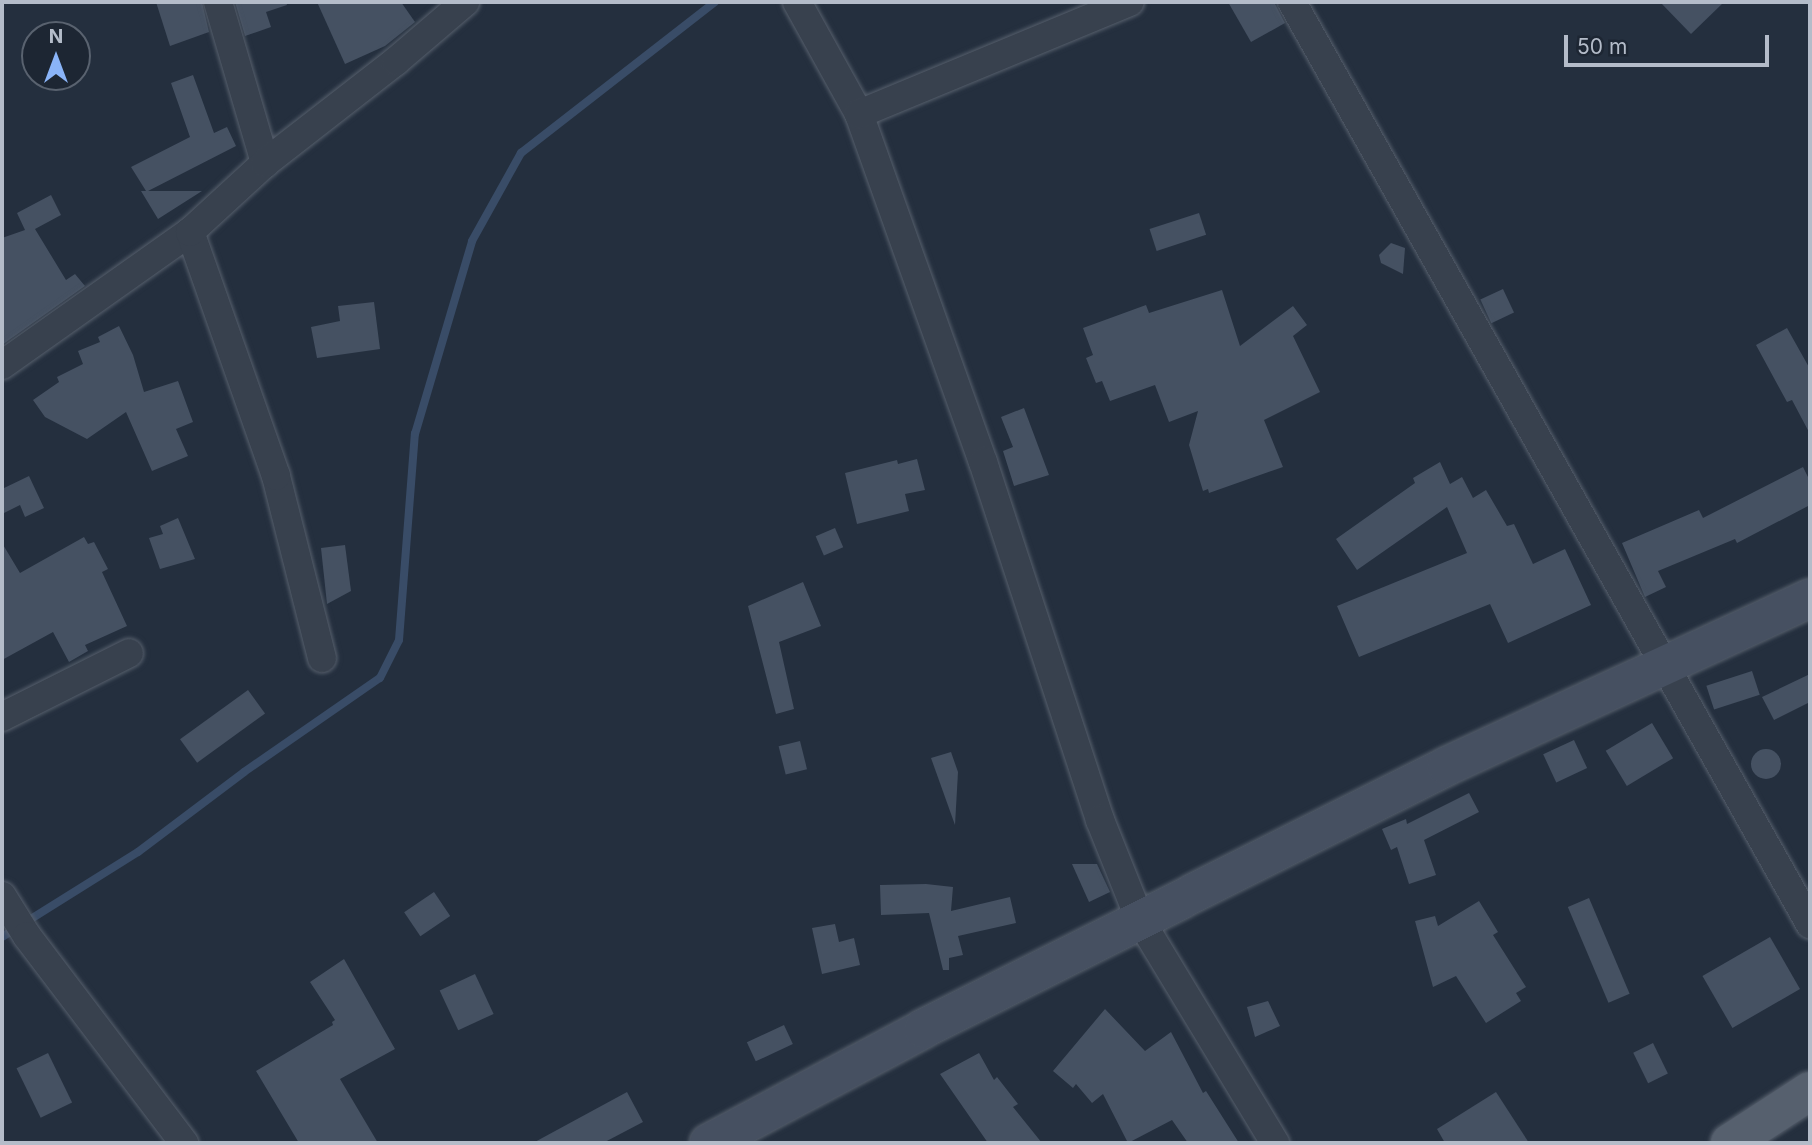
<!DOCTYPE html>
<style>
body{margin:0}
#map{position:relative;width:1812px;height:1145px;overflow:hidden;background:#242f3e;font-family:Inter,sans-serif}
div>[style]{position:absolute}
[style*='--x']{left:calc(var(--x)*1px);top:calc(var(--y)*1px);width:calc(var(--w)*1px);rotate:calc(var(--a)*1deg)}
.stream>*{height:8px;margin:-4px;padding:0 4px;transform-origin:4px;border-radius:4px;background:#394c67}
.building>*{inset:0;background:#455162;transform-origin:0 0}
.round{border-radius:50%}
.roads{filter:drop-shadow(0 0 2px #565f6c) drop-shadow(0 0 2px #565f6c)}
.street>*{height:28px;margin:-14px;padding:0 14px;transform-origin:14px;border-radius:14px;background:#38414e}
.secondary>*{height:38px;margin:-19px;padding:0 19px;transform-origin:19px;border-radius:19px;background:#465061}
.primary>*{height:38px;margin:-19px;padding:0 19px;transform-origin:19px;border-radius:19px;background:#56606e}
span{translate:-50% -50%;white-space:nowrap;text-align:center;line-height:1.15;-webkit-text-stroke:6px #1d2633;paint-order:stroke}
.frame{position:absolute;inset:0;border:4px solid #b4bcc9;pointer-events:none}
.north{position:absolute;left:21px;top:21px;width:70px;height:70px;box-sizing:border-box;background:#1d2633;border:2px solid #59626f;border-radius:50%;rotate:0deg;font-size:19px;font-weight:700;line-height:28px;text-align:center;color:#b4bcc9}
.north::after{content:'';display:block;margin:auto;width:24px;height:32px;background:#8ab4f8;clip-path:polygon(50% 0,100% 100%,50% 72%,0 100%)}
.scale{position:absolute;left:1564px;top:35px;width:205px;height:32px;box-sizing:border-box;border:4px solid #b4bcc9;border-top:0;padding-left:9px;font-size:21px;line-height:24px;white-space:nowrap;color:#b4bcc9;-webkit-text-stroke:5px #1d2633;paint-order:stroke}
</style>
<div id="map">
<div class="stream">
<i style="--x:2;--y:937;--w:160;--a:-32"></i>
<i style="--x:138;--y:852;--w:133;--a:-37"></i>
<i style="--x:244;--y:772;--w:165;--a:-34.7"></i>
<i style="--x:380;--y:678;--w:42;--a:-63.4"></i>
<i style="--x:399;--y:640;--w:207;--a:-85.6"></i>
<i style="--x:415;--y:434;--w:201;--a:-73.5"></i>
<i style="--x:472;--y:241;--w:101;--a:-60.9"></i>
<i style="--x:521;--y:153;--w:246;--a:-37.9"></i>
</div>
<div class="building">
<i style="clip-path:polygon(156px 2px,202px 2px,209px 32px,170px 46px)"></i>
<i style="clip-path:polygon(235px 2px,286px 2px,287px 5px,266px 12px,271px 27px,245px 36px)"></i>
<i style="clip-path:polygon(317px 2px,401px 2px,415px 22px,385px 46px,345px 64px)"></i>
<i style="clip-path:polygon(1228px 2px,1274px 2px,1285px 23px,1251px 42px)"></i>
<i style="clip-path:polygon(1660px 2px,1724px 2px,1691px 34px)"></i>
<i style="clip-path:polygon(193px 75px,214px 133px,227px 127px,236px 146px,148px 191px,202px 191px,158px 219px,141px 191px,146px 191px,131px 167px,190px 137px,171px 83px)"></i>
<i style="clip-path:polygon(51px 195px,61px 215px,35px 229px,66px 280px,75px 274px,85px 286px,2px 345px,2px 238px,25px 230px,17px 213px)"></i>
<i style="left:1199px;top:213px;width:23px;height:52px;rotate:72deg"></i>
<i style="clip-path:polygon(1391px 243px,1405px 248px,1403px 274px,1381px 263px,1379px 255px)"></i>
<i style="left:1503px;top:289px;width:26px;height:25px;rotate:65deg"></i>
<i style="clip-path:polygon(1222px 290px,1240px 346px,1293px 306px,1307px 325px,1293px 336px,1320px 392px,1264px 420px,1283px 467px,1209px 493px,1208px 489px,1203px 491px,1189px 445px,1198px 411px,1169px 422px,1155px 385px,1110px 401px,1102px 381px,1096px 383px,1086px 358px,1093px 355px,1083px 328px,1146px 305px,1149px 313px)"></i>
<i style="clip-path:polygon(374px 302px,380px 349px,317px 358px,311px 327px,340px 321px,338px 306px)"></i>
<i style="clip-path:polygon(119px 326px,133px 355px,144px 392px,178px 381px,193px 422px,176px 429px,188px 456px,152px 471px,126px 412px,87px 439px,45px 417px,33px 400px,59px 382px,57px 377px,83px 364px,78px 351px,100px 342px,98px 337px)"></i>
<i style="clip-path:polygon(1787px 328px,1810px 369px,1810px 434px,1792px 400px,1787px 402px,1756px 345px)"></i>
<i style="clip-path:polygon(1024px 408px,1049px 475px,1014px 486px,1003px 451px,1013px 447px,1001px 417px)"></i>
<i style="clip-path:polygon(917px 459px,925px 490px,905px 494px,909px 511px,857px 524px,845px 473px,897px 460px,898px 464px)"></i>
<i style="clip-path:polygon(1440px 462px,1450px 484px,1462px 477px,1473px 498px,1486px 490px,1507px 526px,1514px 524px,1533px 564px,1565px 549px,1591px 605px,1508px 643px,1490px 604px,1359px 657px,1337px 606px,1467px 553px,1447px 507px,1357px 570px,1336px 539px,1415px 483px,1413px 478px)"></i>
<i style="clip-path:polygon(1803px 467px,1810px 481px,1810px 505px,1737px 543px,1735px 539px,1658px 571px,1666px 587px,1645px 597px,1622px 543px,1699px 510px,1703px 518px)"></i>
<i style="clip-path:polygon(29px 476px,44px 508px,25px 517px,20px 505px,2px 514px,2px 489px)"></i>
<i style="clip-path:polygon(178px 518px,195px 559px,160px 569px,149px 538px,163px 534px,160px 526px)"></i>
<i style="left:835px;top:528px;width:21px;height:21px;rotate:67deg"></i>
<i style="clip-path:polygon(84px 537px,88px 544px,94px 542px,108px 569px,102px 572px,127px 626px,85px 645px,88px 651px,69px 662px,53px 632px,2px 660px,2px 543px,20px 573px)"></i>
<i style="clip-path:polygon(345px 545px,351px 591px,327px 604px,321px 548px)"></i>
<i style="clip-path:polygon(803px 582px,821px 626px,779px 642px,794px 709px,776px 714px,748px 606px)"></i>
<i style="left:1752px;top:671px;width:25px;height:48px;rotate:72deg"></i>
<i style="clip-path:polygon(1810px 674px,1810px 702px,1774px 720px,1762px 697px)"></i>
<i style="left:248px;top:690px;width:29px;height:84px;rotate:54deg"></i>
<i style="left:1652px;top:723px;width:41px;height:54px;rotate:59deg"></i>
<i style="left:1574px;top:740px;width:31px;height:34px;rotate:65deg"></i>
<i style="left:800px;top:741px;width:29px;height:22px;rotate:76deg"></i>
<i class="round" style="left:1751px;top:749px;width:30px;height:30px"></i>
<i style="clip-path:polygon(951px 752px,958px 772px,955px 825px,931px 758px)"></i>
<i style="clip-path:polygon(1469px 793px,1479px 812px,1424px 840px,1436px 875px,1409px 884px,1397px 847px,1391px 850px,1382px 829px,1406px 819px,1407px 824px)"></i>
<i style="clip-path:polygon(1072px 864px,1097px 864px,1110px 892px,1089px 902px)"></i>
<i style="clip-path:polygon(926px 884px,953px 887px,951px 911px,1010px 897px,1016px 923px,958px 936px,963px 955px,949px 958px,949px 970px,943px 970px,929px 913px,881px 915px,880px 885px)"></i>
<i style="left:434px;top:892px;width:29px;height:36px;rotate:56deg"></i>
<i style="left:1589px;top:898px;width:104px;height:23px;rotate:67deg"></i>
<i style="clip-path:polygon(1479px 901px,1498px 932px,1493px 935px,1526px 987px,1516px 993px,1521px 1001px,1486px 1023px,1456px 976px,1433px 987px,1415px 921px,1435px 916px,1438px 926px)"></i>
<i style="clip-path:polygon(835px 924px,839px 942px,854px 938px,860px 965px,822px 974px,812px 928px)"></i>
<i style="left:1770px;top:937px;width:60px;height:78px;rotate:60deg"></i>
<i style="clip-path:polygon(344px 959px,395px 1049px,340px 1079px,378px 1143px,299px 1143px,256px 1071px,333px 1025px,332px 1022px,335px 1020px,310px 982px)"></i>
<i style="left:475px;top:974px;width:44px;height:39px;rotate:65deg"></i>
<i style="clip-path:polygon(1268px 1001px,1280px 1026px,1255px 1037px,1247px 1007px)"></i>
<i style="clip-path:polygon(1105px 1009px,1145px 1051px,1171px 1032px,1203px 1093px,1206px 1091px,1239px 1143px,1188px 1143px,1172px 1120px,1128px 1143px,1103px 1094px,1092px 1103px,1076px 1084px,1073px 1088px,1053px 1071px)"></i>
<i style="left:784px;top:1025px;width:21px;height:41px;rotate:65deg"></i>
<i style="left:1653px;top:1043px;width:34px;height:22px;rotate:64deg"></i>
<i style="left:48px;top:1053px;width:55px;height:35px;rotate:64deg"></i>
<i style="clip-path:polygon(979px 1053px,994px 1080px,997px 1077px,1018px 1104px,1013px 1107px,1042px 1143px,988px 1143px,940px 1074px)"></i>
<i style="clip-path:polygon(627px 1092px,643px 1122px,603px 1143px,533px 1143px)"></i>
<i style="clip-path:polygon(1496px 1092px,1529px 1143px,1445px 1143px,1437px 1129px)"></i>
</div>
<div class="roads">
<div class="street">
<i style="--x:218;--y:2;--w:168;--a:73.7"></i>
<i style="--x:797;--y:2;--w:128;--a:61"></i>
<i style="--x:859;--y:114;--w:369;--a:70.4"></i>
<i style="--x:983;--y:462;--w:377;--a:71.9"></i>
<i style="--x:1100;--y:820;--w:108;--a:68.2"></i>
<i style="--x:1140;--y:920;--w:261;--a:58.8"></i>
<i style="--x:1292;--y:2;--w:1058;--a:60.67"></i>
<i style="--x:859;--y:114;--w:293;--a:-22.5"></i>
<i style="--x:2;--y:365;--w:230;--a:-35.3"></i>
<i style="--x:322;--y:658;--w:188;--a:-104.2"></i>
<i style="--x:276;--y:476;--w:259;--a:-109.4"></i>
<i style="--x:190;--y:232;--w:102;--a:-42.6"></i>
<i style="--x:265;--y:163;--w:166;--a:-37.9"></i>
<i style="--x:396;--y:61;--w:91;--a:-40.5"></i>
<i style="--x:2;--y:717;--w:142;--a:-26.7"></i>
<i style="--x:2;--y:896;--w:47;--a:58"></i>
<i style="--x:27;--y:936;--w:260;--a:52.8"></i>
</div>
<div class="secondary">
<i style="--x:709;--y:1143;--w:242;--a:-28"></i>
<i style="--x:923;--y:1029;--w:586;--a:-26.65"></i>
<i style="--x:1447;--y:766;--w:400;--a:-24.8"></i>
</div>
<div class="primary">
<i style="--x:1730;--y:1143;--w:95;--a:-33"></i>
</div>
</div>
<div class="frame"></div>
<div class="north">N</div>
<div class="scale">50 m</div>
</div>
